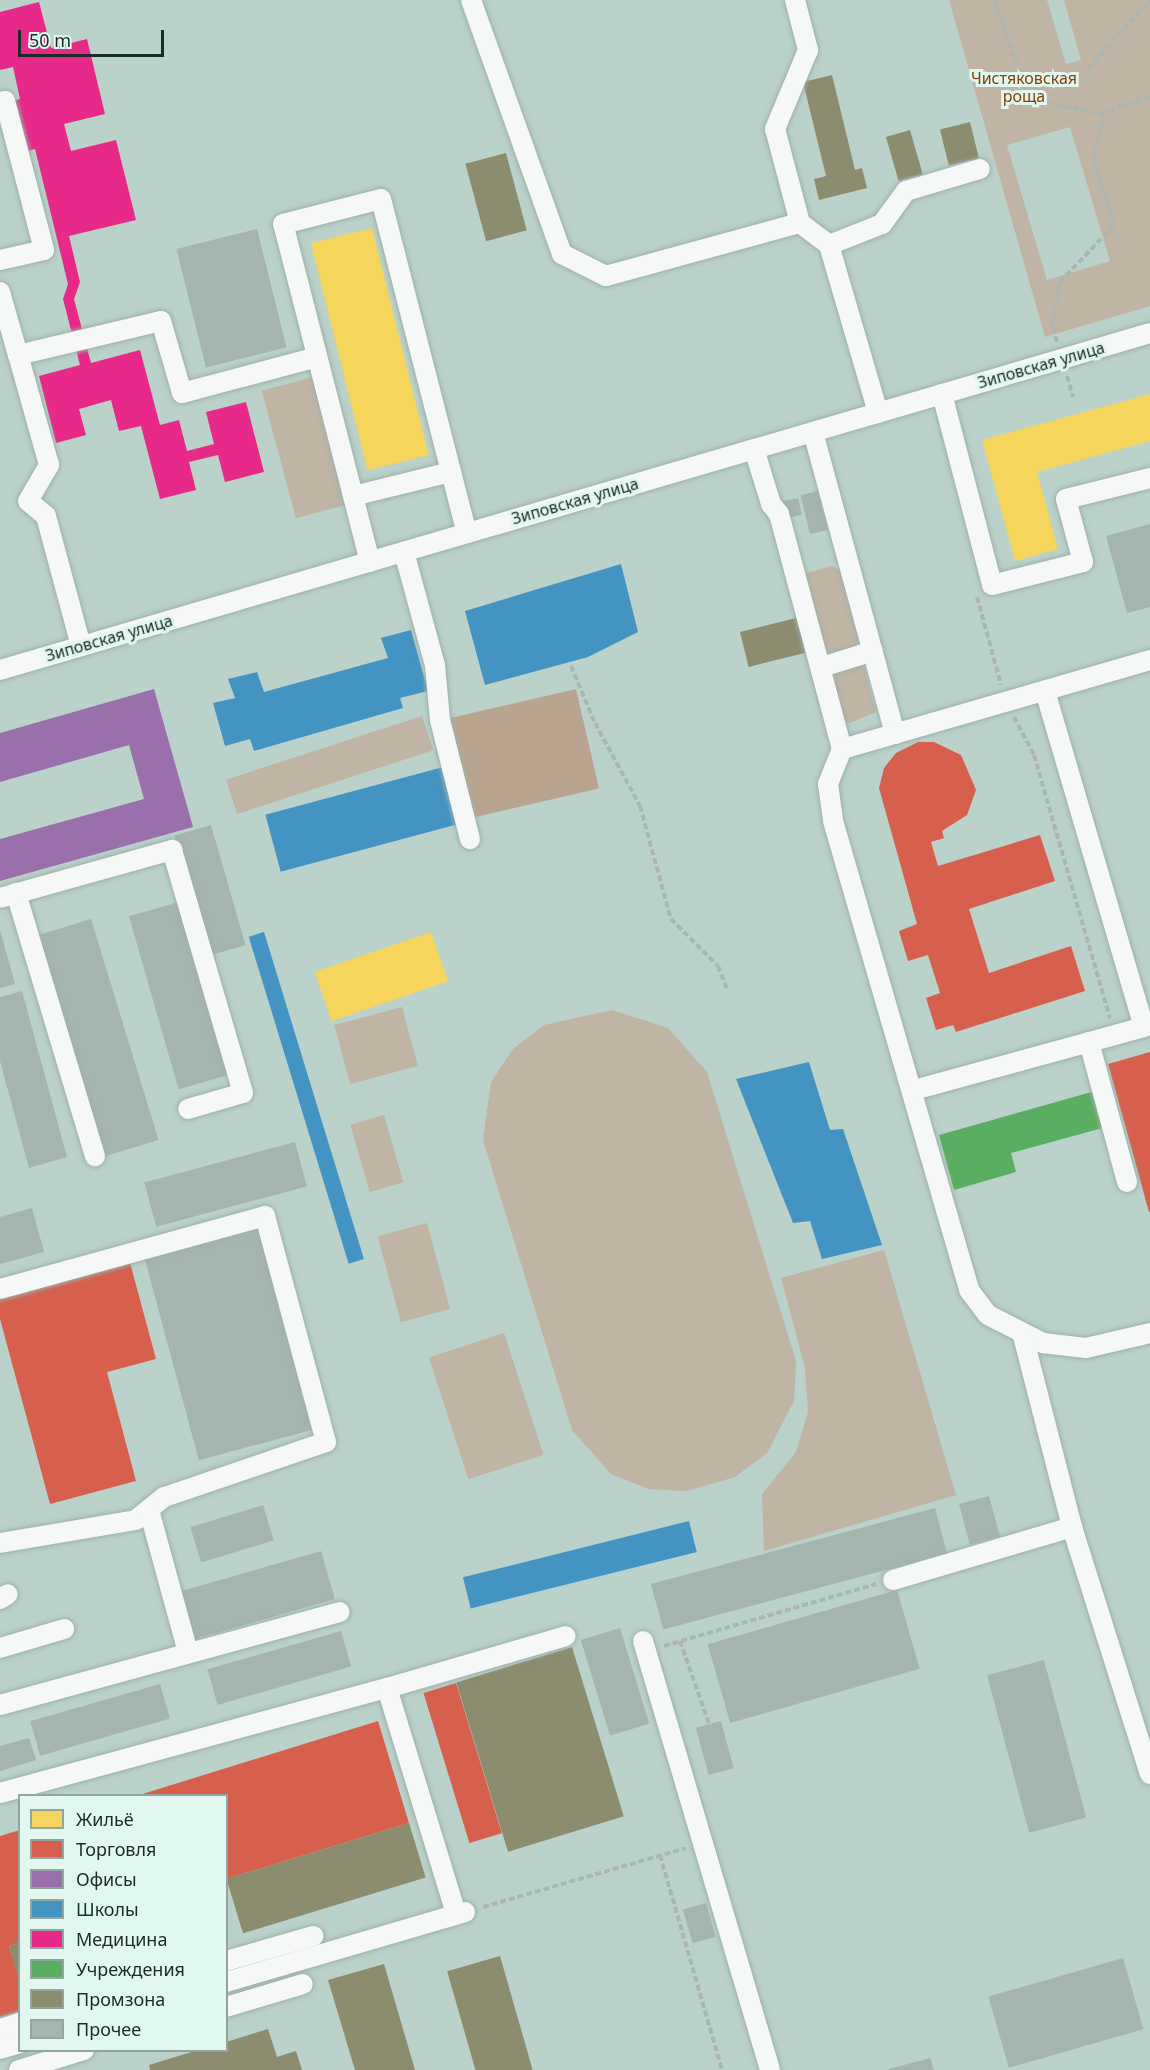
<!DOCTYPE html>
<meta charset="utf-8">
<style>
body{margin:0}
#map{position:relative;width:1150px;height:2070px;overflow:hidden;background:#bad2ca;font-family:"Noto Sans",sans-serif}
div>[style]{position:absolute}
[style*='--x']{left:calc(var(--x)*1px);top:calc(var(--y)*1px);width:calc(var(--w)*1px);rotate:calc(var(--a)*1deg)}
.green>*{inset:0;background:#c0b4a4;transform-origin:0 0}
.forest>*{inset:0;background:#b9a58f;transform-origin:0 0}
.homes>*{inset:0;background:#f6d55c;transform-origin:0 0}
.shops>*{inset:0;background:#d6604d;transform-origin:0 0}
.offices>*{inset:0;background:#9970ab}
.schools>*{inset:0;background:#4393c3;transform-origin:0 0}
.health>*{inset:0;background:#e7298a}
.public>*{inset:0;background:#5aae61}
.industry>*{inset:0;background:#8c8c6e;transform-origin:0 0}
.building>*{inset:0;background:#a4b5ad;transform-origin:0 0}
.path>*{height:4px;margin-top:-2px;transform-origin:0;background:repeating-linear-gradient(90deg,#adb5b3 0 6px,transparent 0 9px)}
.roads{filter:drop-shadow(0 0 2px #9eb0aa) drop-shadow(0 0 2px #9eb0aa)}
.minor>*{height:20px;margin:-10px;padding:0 10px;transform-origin:10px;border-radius:10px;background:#f5f8f7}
span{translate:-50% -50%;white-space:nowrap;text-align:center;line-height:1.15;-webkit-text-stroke:6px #e1f7ef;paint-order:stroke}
.park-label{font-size:16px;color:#843f03}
.street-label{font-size:16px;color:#1b2c26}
.legend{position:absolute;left:18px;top:1794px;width:210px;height:258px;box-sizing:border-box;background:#e1f7ef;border:2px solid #92a69f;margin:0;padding:8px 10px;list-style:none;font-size:18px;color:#1b2c26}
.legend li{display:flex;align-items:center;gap:12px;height:30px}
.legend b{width:30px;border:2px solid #92a69f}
.scale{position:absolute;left:18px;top:30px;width:146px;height:27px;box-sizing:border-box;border:3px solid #1b2c26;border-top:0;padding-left:8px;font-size:18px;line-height:21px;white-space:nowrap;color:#1b2c26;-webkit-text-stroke:4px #e1f7ef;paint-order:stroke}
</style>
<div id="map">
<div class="green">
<i style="clip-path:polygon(evenodd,949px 0,1047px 0,1066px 64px,1081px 60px,1064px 0,1150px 0,1150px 306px,1045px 337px,949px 0,1070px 127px,1110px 261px,1047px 280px,1007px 145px,1070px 127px)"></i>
<i style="left:313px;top:377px;width:132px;height:53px;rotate:75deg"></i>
<i style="clip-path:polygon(831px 566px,840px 570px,859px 640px,853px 649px,831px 654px,822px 650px,803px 583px,807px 573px)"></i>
<i style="clip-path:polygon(856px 663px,864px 667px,876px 712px,850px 723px,841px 720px,831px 680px,833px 668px)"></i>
<i style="left:422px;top:716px;width:36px;height:206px;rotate:72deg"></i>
<i style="left:402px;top:1007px;width:61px;height:70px;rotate:75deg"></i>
<i style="clip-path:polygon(612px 1010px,668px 1028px,707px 1072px,796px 1361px,794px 1401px,767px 1453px,735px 1477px,687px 1491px,648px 1489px,611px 1474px,572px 1430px,483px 1140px,491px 1082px,513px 1049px,544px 1025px)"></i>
<i style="left:384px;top:1115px;width:70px;height:35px;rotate:74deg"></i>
<i style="left:427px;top:1223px;width:89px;height:51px;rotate:75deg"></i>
<i style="clip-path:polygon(884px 1250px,956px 1495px,764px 1551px,762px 1494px,796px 1452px,808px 1412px,805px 1368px,781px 1278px)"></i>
<i style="left:504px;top:1333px;width:128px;height:79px;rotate:72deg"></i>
</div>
<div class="forest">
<i style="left:576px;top:689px;width:102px;height:129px;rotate:77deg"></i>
</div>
<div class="homes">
<i style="left:372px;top:228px;width:234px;height:63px;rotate:76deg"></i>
<i style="clip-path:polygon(1150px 394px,1150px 441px,1037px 472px,1058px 549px,1015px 561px,982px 440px)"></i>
<i style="left:431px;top:932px;width:52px;height:123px;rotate:71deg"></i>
</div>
<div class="shops">
<i style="clip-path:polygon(934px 742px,961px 755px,976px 790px,967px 815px,942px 831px,944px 838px,931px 842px,938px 866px,1040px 835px,1055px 881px,969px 909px,989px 973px,1071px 946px,1085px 991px,956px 1032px,953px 1025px,936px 1030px,926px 998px,940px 993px,928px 955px,908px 961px,899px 931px,917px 924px,879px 788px,884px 768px,896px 753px,918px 742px)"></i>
<i style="clip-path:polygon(1150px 1052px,1150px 1212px,1149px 1212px,1108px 1064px)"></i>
<i style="clip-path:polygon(129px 1259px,156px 1359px,107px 1372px,136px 1481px,50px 1504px,0 1319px,0 1294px)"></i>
<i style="left:456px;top:1683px;width:157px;height:34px;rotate:73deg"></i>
<i style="clip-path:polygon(378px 1721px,409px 1823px,226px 1879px,226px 1796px,136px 1796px)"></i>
<i style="clip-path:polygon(20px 1830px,20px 1942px,9px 1946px,20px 1981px,20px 2011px,0 2017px,0 1836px)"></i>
</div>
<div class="offices">
<i style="clip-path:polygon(154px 689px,193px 827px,0 881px,0 839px,144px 799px,129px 745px,0 782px,0 733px)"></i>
</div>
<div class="schools">
<i style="clip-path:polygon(621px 564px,638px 632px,588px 657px,485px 685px,465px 611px)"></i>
<i style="clip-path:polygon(411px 630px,428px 691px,400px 698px,403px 708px,254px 751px,250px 739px,225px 746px,213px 703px,235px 698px,228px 679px,257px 672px,264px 692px,388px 658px,381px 638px)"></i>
<i style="left:447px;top:766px;width:59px;height:188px;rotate:75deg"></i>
<i style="left:264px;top:932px;width:342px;height:16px;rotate:73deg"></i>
<i style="clip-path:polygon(809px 1062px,830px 1130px,843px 1129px,882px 1245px,822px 1259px,810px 1221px,793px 1223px,736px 1079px)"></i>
<i style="left:689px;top:1521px;width:32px;height:233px;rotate:76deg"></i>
</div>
<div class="health">
<i style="clip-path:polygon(39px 2px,51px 48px,87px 39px,105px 114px,64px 124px,71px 151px,116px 140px,136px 220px,69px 236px,80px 282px,74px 299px,91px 363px,140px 350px,160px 425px,179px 420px,187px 451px,214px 444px,206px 412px,246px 402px,264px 472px,225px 482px,218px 455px,189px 462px,196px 490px,160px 499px,141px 426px,119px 431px,111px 400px,79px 409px,86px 435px,56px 443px,39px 376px,80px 365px,63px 299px,68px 284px,35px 149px,25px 152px,13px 101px,20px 99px,13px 67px,0 70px,0 12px)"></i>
</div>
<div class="public">
<i style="clip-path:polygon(1095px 1091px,1106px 1127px,1011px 1153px,1016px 1172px,954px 1190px,939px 1135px)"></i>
</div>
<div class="industry">
<i style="clip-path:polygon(832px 75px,855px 170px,862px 168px,867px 188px,819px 200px,814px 179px,826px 176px,803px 82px)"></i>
<i style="left:970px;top:122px;width:37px;height:31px;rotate:76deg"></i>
<i style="left:910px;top:130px;width:46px;height:25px;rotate:74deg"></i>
<i style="left:506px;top:153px;width:80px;height:42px;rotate:75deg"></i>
<i style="left:804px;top:616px;width:36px;height:66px;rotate:76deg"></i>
<i style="left:572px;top:1647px;width:177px;height:121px;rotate:73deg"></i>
<i style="left:409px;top:1823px;width:57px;height:191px;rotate:73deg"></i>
<i style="clip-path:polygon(20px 1942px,20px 1979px,19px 1979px,9px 1946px)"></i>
<i style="left:500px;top:1956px;width:118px;height:55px;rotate:74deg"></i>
<i style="clip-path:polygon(384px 1964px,415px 2070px,355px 2070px,328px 1980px)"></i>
<i style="clip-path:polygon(268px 2029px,277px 2057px,296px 2051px,302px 2070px,150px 2070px,149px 2065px,198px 2050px,226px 2050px,226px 2042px)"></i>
</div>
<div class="building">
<i style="left:257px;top:229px;width:122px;height:83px;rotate:76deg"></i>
<i style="left:818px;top:491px;width:40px;height:18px;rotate:76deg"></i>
<i style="left:798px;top:498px;width:17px;height:17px;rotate:77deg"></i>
<i style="clip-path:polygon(1150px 524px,1150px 607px,1127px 613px,1106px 536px)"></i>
<i style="left:211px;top:825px;width:125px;height:38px;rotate:74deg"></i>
<i style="left:179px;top:902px;width:180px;height:52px;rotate:74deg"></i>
<i style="left:91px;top:919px;width:231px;height:58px;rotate:73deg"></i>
<i style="clip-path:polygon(0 930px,15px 984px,0 988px)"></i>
<i style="clip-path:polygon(22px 991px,67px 1157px,29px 1168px,0 1061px,0 997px)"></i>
<i style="left:295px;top:1142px;width:46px;height:156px;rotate:75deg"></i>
<i style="clip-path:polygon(32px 1208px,44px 1252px,0 1264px,0 1217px)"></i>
<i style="left:258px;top:1229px;width:208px;height:117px;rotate:75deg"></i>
<i style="left:989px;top:1496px;width:42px;height:31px;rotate:75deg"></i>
<i style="left:263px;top:1505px;width:37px;height:76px;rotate:73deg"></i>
<i style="left:935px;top:1508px;width:47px;height:294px;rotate:75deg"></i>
<i style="left:321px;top:1551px;width:50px;height:145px;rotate:74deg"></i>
<i style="left:897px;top:1590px;width:82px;height:197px;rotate:74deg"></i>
<i style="left:620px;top:1628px;width:100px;height:41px;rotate:73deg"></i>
<i style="left:341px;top:1631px;width:37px;height:139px;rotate:74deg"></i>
<i style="left:1044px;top:1660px;width:163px;height:59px;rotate:75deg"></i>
<i style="left:160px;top:1684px;width:36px;height:135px;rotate:74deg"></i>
<i style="left:721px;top:1721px;width:49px;height:26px;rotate:75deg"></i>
<i style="clip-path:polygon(29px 1738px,36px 1760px,0 1771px,0 1746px)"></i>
<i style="left:706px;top:1903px;width:35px;height:24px;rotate:74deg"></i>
<i style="left:1123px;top:1958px;width:74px;height:140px;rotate:74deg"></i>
<i style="clip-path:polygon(930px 2058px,934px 2070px,889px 2070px,889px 2069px)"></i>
</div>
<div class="path">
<i style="--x:994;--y:0;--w:105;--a:70.5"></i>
<i style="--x:1029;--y:99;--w:74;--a:11.8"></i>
<i style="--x:1101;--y:114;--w:52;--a:-19.1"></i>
<i style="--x:1088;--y:69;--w:93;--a:-48.1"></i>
<i style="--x:1057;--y:342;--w:19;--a:-106"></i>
<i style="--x:1052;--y:324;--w:43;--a:-79.2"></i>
<i style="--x:1060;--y:282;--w:79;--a:-46.5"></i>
<i style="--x:1114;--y:225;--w:72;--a:-106.9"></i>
<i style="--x:1093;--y:156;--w:38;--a:-75"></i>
<i style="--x:1067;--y:376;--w:22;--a:74"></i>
<i style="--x:977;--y:597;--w:91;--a:74.7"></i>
<i style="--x:571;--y:666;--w:62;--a:67.2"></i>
<i style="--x:595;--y:723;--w:94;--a:61.5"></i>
<i style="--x:640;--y:806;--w:117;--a:74.7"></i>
<i style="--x:671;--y:919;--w:66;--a:45"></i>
<i style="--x:718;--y:966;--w:25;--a:69"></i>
<i style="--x:1014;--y:717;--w:43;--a:62.2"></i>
<i style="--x:1034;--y:755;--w:274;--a:73.9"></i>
<i style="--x:680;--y:1641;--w:88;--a:70.7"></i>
<i style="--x:664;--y:1646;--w:221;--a:-16.3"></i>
<i style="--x:660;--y:1855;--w:224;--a:73.9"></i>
<i style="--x:483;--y:1907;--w:211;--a:-16.2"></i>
</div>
<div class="roads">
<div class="minor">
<i style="--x:471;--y:0;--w:270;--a:70.3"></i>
<i style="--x:562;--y:254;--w:49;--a:26.6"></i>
<i style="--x:606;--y:276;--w:201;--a:-15.3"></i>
<i style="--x:800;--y:223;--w:36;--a:37"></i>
<i style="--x:829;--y:245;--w:175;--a:73.7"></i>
<i style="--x:795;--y:0;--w:52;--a:75.4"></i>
<i style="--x:808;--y:50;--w:86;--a:112.7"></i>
<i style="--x:775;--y:129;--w:97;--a:75.1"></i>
<i style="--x:0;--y:102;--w:5;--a:-11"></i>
<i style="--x:5;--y:101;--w:154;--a:75.3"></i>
<i style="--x:44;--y:250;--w:45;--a:167.2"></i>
<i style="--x:829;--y:245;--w:57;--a:-21.6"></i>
<i style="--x:882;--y:224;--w:41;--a:-54"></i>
<i style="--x:906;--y:191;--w:77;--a:-16.6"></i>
<i style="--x:0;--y:292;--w:66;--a:74.1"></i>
<i style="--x:942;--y:394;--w:197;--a:75.3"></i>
<i style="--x:992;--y:585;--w:94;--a:-14.2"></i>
<i style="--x:1083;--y:562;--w:65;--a:-105.1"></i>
<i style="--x:1066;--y:499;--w:87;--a:-14"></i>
<i style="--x:813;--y:432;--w:313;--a:74.8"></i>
<i style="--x:754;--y:449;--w:58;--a:72.8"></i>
<i style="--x:771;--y:504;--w:13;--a:51"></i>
<i style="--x:779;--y:514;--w:243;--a:75"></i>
<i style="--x:842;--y:749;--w:38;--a:112"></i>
<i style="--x:828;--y:784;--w:37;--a:82"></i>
<i style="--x:833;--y:821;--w:488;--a:73.8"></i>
<i style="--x:969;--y:1290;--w:31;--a:53"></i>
<i style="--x:988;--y:1315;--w:62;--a:27"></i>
<i style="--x:1043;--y:1343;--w:43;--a:6.6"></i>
<i style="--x:1086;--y:1348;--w:66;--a:-13.2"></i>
<i style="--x:353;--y:496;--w:101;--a:-13.8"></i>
<i style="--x:404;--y:552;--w:117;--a:74.7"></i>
<i style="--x:435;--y:665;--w:55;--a:84.8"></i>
<i style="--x:440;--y:720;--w:123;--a:75.9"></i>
<i style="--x:370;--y:562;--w:349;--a:-104.4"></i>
<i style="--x:283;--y:224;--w:101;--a:-14.3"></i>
<i style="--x:381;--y:199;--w:345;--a:75.6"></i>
<i style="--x:81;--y:646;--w:135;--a:-105.1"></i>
<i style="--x:46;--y:516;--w:23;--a:-140"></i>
<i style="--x:28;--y:501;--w:42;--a:-59.7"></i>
<i style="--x:49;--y:465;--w:114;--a:-105.7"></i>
<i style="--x:18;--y:355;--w:147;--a:-13.4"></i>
<i style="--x:161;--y:321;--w:75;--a:73.7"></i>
<i style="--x:182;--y:393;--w:140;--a:-14.9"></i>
<i style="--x:822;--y:667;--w:53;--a:-17.4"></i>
<i style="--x:0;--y:670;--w:1198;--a:-16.33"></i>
<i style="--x:1045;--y:691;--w:350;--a:73.6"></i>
<i style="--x:1144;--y:1027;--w:57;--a:164.7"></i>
<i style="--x:1089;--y:1042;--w:145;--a:74.8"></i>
<i style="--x:842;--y:749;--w:321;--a:-16.1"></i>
<i style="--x:16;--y:893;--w:275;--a:73.3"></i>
<i style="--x:0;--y:898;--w:179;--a:-15.6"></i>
<i style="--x:172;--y:850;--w:253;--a:73.7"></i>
<i style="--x:243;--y:1093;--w:57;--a:163.8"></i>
<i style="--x:914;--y:1090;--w:181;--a:-15.3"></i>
<i style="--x:0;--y:1289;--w:275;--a:-15.4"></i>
<i style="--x:265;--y:1216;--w:234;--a:74.9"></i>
<i style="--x:326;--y:1442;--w:171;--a:161.2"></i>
<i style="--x:164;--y:1497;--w:36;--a:141"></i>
<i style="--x:136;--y:1520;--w:138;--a:170.4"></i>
<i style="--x:1023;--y:1336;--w:197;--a:75.6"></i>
<i style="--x:1072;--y:1527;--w:259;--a:72.5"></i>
<i style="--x:149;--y:1510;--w:148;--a:74.7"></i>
<i style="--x:893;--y:1580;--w:187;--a:-16.5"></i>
<i style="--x:0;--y:1599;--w:9;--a:-32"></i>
<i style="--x:643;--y:1641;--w:447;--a:73.5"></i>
<i style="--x:0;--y:1648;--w:67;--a:-16.5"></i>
<i style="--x:387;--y:1688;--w:186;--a:-16.2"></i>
<i style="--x:0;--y:1705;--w:352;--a:-15.3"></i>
<i style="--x:0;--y:1793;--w:401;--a:-15.2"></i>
<i style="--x:387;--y:1688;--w:236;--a:73"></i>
<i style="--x:226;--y:1961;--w:91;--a:-16"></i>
<i style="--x:226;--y:1982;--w:249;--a:-16.3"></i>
<i style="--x:226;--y:2007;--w:80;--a:-16.6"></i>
<i style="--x:0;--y:2029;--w:21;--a:-17"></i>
<i style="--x:0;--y:2049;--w:21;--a:-17"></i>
<i style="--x:19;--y:2070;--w:68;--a:-17.1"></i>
</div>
</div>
<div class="park-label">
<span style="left:1024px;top:87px">Чистяковская<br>роща</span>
</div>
<div class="street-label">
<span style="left:1041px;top:365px;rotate:-16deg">Зиповская улица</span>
<span style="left:575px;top:501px;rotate:-16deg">Зиповская улица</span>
<span style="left:109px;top:638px;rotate:-16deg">Зиповская улица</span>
</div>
<ul class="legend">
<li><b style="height:16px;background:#f6d55c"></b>Жильё</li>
<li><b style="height:16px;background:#d6604d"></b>Торговля</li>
<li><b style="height:16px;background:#9970ab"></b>Офисы</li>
<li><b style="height:16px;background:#4393c3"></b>Школы</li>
<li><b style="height:16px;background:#e7298a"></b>Медицина</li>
<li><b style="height:16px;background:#5aae61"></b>Учреждения</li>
<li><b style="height:16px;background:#8c8c6e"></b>Промзона</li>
<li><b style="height:16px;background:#a4b5ad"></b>Прочее</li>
</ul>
<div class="scale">50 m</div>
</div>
